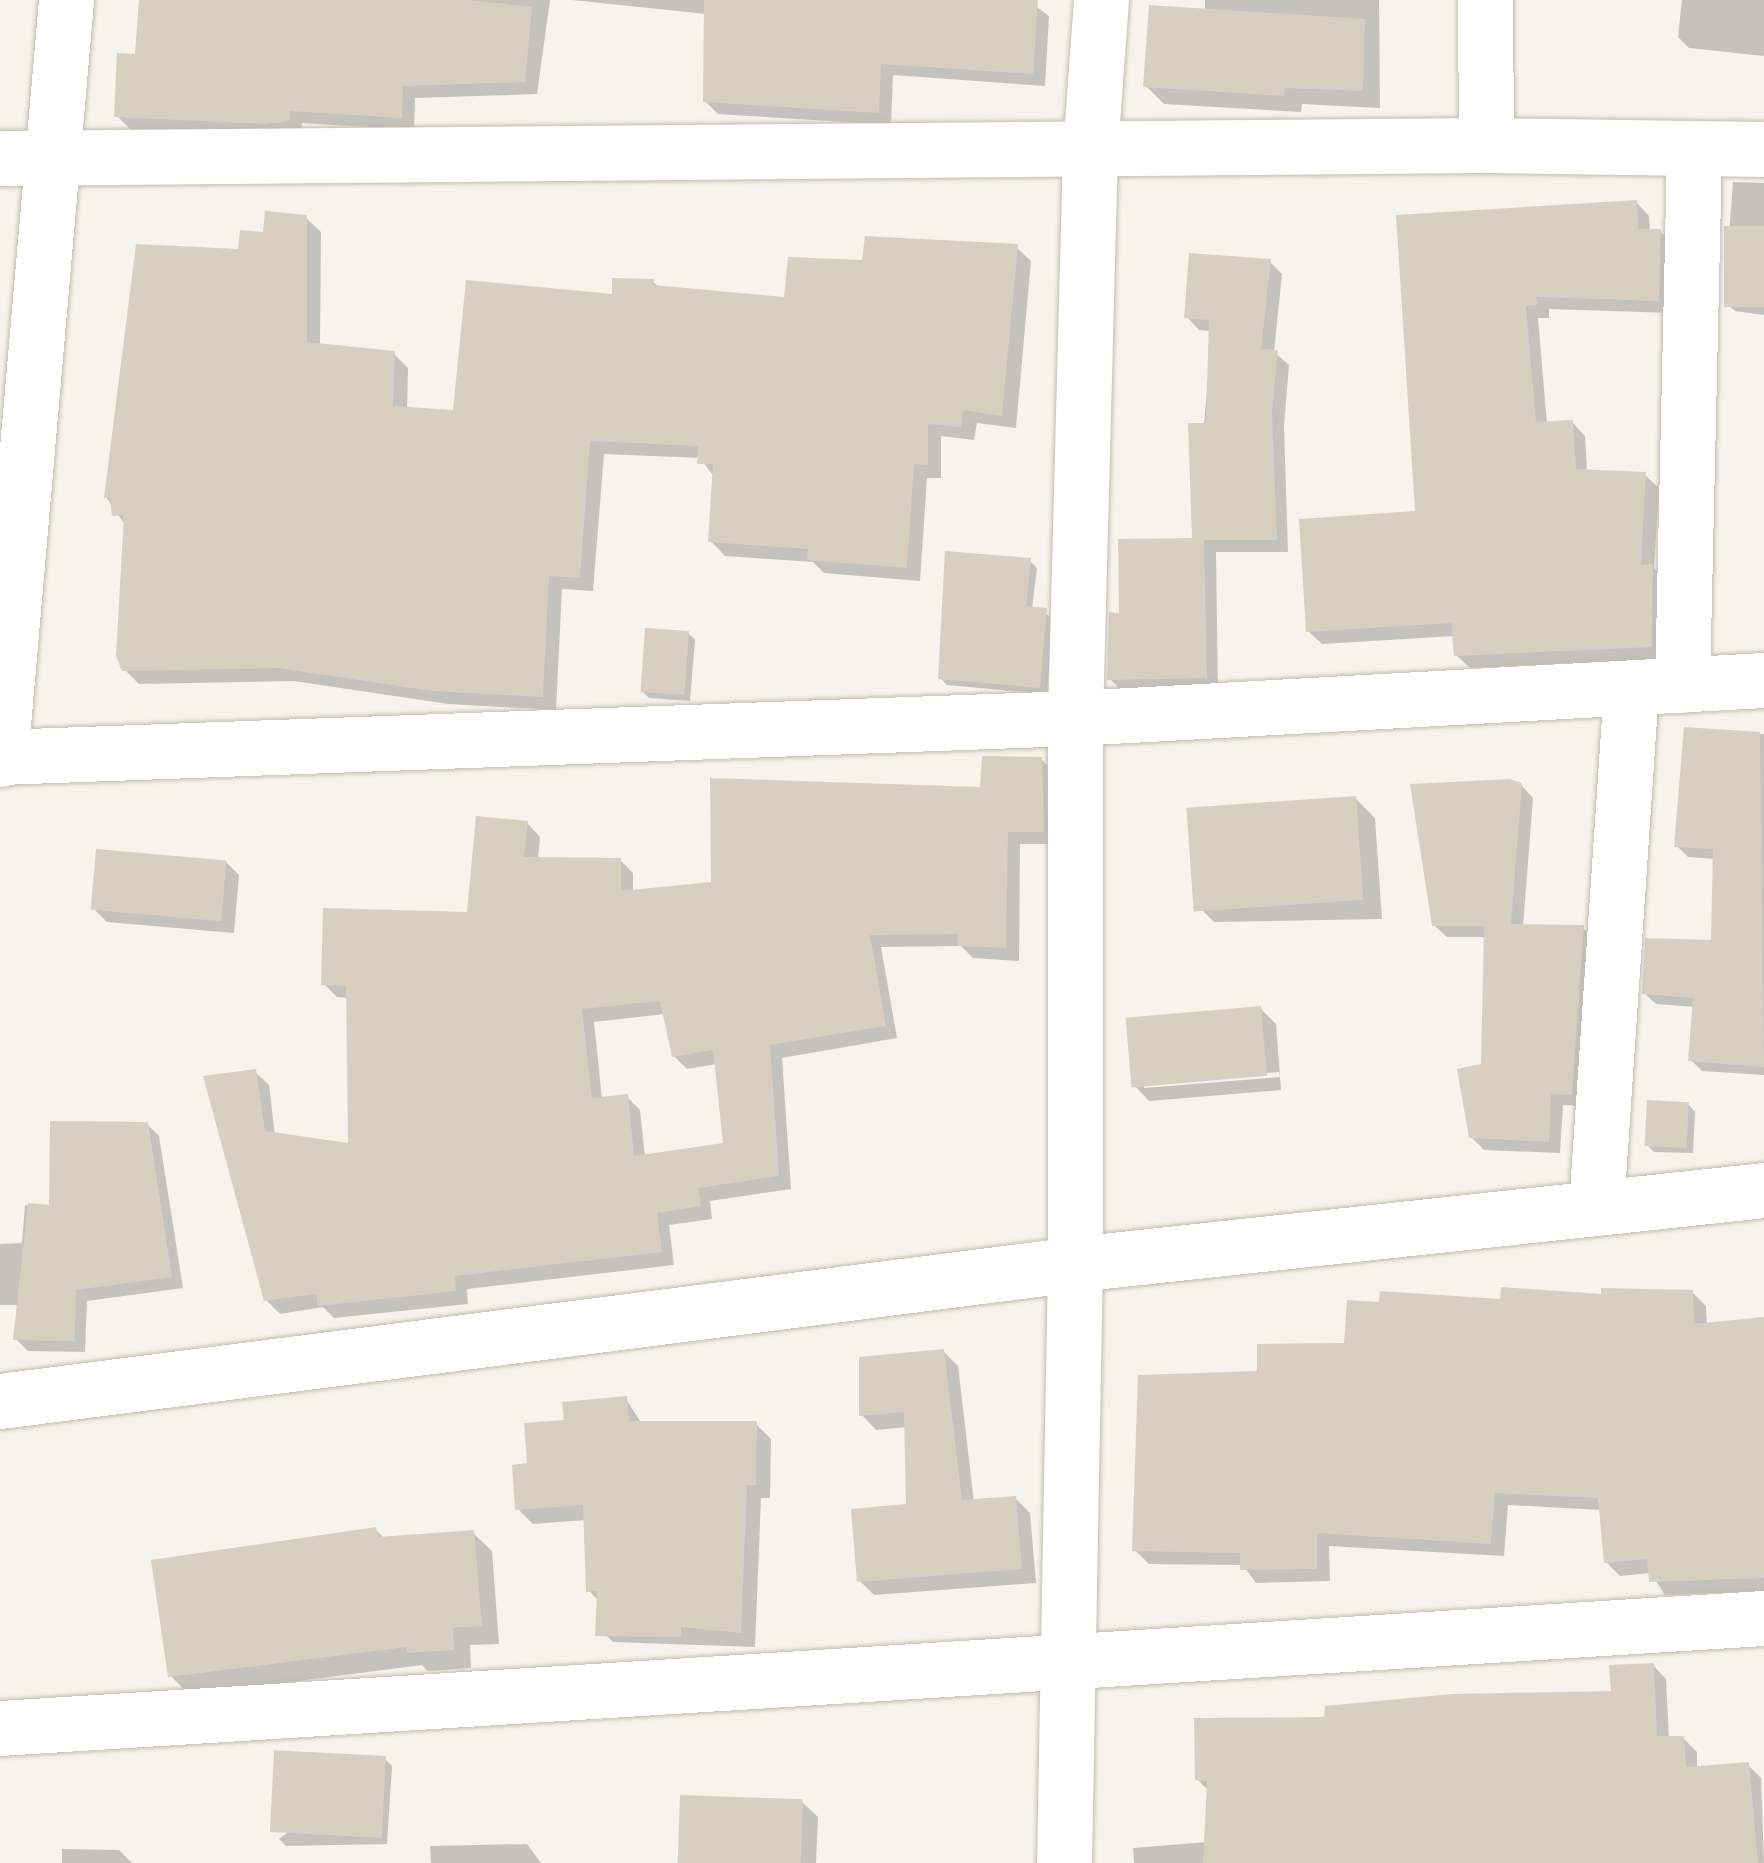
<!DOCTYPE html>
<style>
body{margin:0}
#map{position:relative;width:1764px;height:1863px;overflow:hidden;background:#f6f3ec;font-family:"Space Grotesk",sans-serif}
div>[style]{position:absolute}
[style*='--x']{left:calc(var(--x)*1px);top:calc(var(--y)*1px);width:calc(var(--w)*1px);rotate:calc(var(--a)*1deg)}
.shadow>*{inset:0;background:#0003}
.building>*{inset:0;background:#d8cfc1;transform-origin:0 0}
.roads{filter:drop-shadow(0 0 2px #c2bbae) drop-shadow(0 0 2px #c2bbae)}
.minor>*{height:55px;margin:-27.5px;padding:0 27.5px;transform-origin:27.5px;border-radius:27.5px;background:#fff}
span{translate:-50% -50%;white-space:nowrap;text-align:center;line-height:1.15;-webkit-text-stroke:10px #fff;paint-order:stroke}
</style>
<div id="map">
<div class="shadow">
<i style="clip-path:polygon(144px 0,550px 0,537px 94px,415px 98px,414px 130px,302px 123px,301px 134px,279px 136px,130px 129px,117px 116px,137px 57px)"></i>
<i style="clip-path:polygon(572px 0,1027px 0,1049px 16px,1045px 86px,893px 75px,891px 125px,718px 114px,705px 101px,706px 14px)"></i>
<i style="clip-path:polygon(1205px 0,1379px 0,1380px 108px,1302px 104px,1301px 112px,1164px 104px,1146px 86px,1205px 11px)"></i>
<i style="clip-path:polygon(1682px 0,1764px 0,1764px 56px,1689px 48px,1678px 37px)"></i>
<i style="clip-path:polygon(1733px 182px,1764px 183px,1764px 315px,1735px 311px,1724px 301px)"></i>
<i style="clip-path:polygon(1636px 202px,1649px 216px,1650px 232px,1660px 231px,1673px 245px,1672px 313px,1549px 309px,1549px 318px,1538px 318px,1547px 424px,1572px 422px,1585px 436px,1587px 472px,1645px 475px,1659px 488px,1654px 568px,1666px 580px,1664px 659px,1470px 668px,1456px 655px,1455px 636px,1322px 644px,1308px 631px,1418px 513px,1398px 218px)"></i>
<i style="clip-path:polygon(306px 218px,321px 232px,320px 346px,394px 354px,408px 368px,407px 410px,455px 413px,614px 297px,652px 281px,660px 288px,786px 299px,864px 263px,1016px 247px,1031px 261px,1016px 428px,977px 423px,974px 440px,941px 436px,941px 478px,927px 478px,920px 581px,824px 573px,813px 562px,725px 556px,711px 541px,715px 478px,700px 458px,604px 454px,593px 591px,562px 589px,556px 710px,448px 704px,294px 681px,139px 684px,124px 669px,126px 526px,106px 497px,240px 252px)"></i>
<i style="clip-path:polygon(1270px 262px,1282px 274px,1274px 352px,1289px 365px,1284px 426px,1288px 552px,1216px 552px,1218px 690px,1122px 691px,1110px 679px,1122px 616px,1194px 540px,1212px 331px,1199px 330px,1187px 317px)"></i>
<i style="clip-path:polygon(1030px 561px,1037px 568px,1032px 609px,1053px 617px,1047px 694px,947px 685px,940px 678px)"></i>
<i style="clip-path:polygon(688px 633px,695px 640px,690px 701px,649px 698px,642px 691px)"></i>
<i style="clip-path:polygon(1686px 730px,1764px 734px,1764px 1075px,1702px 1071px,1691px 1060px,1695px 1007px,1656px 1004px,1644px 993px,1714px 943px,1716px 859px,1688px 857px,1677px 846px)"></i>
<i style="clip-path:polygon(evenodd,1041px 759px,1054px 772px,1056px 844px,1020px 844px,1019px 961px,973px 958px,961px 946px,881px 947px,897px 1038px,782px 1058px,791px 1189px,710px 1201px,712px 1219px,669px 1225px,674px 1265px,467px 1289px,468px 1304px,334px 1318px,323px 1307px,280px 1314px,266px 1300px,255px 1072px,269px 1085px,275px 1135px,351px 1146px,349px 998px,337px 997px,324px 984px,469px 915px,527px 823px,540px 837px,538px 860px,620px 860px,633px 873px,633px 892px,713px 884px,983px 790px,1041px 759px,665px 1014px,674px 1056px,687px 1069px,717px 1064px,725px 1145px,645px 1157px,640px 1110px,627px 1097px,602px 1099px,594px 1022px,665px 1014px)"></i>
<i style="clip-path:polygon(1521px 785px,1533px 798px,1523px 927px,1583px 928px,1595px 940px,1584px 1106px,1563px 1105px,1560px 1153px,1484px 1150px,1471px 1137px,1484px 1067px,1486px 937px,1447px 937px,1434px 925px)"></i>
<i style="clip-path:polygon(1355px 798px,1375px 818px,1382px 919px,1214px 922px,1194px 902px)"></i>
<i style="clip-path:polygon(226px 862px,239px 875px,234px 933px,107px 922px,94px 909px)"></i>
<i style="clip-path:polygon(evenodd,1261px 1009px,1276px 1024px,1281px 1090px,1149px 1101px,1134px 1085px,1261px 1009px,1279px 1072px,1280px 1077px,1144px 1088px,1144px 1083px,1279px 1072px)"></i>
<i style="clip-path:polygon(1688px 1104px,1695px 1112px,1693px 1153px,1654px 1152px,1647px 1145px)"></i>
<i style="clip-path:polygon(147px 1124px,159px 1136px,183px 1288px,87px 1301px,85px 1352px,28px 1351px,16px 1339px,20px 1305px,0 1305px,0 1244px,22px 1243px,25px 1205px,52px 1208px)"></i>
<i style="clip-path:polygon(1692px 1292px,1706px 1306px,1707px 1325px,1764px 1320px,1764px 1591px,1665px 1595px,1651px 1573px,1620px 1576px,1606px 1562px,1601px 1510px,1508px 1505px,1504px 1556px,1329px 1546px,1330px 1581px,1256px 1583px,1243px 1565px,1149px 1564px,1135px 1550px,1259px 1373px,1502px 1301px)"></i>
<i style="clip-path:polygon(943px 1351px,958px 1366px,974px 1502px,1015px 1498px,1030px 1513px,1036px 1583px,874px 1595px,860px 1581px,908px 1507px,907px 1427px,876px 1430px,862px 1415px)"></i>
<i style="clip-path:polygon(626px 1399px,642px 1424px,756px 1424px,771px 1439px,770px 1498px,761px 1498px,755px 1647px,613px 1642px,598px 1627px,599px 1601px,589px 1591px,586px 1520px,533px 1524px,518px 1509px,530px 1465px,567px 1422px)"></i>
<i style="clip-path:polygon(375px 1529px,385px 1539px,473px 1533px,492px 1551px,499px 1644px,470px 1645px,471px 1668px,428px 1671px,422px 1665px,189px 1695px,171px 1676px)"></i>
<i style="clip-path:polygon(1653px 1665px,1666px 1679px,1669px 1739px,1683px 1738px,1697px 1752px,1697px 1769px,1748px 1765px,1761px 1778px,1764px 1863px,1134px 1863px,1133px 1848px,1207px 1842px,1209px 1791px,1197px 1779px,1327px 1719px,1613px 1694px)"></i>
<i style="clip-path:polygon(385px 1759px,392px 1766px,387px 1844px,286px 1846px,279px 1839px)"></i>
<i style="clip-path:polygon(802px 1802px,818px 1817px,816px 1863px,697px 1863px)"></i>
<i style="clip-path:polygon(527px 1844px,541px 1863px,431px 1863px,430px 1846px)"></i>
<i style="clip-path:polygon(62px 1849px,119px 1850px,132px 1863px,62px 1863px)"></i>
</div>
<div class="building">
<i style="clip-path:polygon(139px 0,468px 0,532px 7px,525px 82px,403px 86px,402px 118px,290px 111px,289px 121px,265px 124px,114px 117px,117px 53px,135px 54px)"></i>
<i style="clip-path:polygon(704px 0,1038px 0,1033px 74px,881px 64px,879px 113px,703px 102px)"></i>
<i style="clip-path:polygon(1149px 5px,1365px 19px,1363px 91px,1285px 88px,1284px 96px,1143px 87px)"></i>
<i style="clip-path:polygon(1637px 200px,1638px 229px,1661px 229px,1659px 301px,1536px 297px,1537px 305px,1526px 306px,1536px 422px,1573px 420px,1576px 469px,1646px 472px,1641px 565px,1653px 564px,1652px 647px,1454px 656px,1451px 623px,1306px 632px,1299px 519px,1415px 511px,1396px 215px)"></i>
<i style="clip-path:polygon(265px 211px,307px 215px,307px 342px,395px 351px,393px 406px,453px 410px,466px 280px,612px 294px,612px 278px,654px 279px,653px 285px,784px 297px,788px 257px,862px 260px,865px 236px,1018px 244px,1002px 416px,963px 410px,961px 427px,928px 424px,928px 465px,914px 464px,907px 568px,807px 560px,808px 549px,708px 542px,713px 464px,697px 464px,698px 446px,590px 441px,580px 578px,549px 576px,543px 697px,432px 691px,278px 668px,122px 671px,116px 656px,124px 515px,112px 516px,110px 498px,104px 498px,136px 244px,238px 249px,240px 230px,263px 232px)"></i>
<i style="left:1764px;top:226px;width:81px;height:40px;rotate:90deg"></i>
<i style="clip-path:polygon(1189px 253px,1271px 259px,1261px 349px,1278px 350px,1272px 412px,1277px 540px,1204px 540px,1207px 678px,1107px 680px,1109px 612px,1119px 613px,1118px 539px,1192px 538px,1188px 423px,1206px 423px,1209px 320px,1184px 318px)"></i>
<i style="clip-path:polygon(945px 551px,1031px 558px,1026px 606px,1047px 608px,1040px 688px,938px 679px)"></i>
<i style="left:645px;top:628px;width:44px;height:64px;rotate:4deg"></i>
<i style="clip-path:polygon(1684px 727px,1760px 732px,1764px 1067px,1688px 1061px,1693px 998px,1642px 994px,1645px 938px,1711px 940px,1713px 849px,1674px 847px)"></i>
<i style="clip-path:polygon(evenodd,982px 756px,1042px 757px,1044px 832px,1008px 832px,1006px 948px,958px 946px,957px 934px,870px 935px,886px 1026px,770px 1045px,779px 1176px,698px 1188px,701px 1206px,657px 1213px,662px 1252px,455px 1276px,456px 1291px,318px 1306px,316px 1294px,264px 1301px,203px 1076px,256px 1069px,265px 1131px,348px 1143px,346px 986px,321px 985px,323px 908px,467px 912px,476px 816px,528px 821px,524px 857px,621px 858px,621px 891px,711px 882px,710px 778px,980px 787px,982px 756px,660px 1001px,672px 1057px,713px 1050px,723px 1143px,634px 1156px,628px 1094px,592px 1098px,582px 1009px,660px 1001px)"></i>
<i style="clip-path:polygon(1510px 779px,1522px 783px,1511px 924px,1584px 925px,1572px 1095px,1551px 1094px,1549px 1142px,1469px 1138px,1457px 1069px,1481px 1064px,1484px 926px,1432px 926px,1410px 784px)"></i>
<i style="left:1356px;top:796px;width:104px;height:170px;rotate:86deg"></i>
<i style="left:96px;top:849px;width:131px;height:61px;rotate:5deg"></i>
<i style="left:1261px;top:1006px;width:70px;height:136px;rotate:85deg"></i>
<i style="left:1647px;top:1100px;width:42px;height:46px;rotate:3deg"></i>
<i style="clip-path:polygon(50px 1121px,148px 1122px,172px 1277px,76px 1290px,75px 1341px,13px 1340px,28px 1203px,49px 1205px)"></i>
<i style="clip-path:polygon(1501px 1287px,1601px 1294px,1601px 1288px,1693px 1290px,1694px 1324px,1764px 1317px,1764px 1578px,1649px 1582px,1647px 1559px,1604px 1563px,1598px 1498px,1495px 1493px,1491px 1544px,1317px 1533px,1317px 1569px,1240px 1570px,1240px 1553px,1132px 1551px,1138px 1375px,1257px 1371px,1257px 1344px,1344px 1343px,1347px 1300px,1379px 1302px,1380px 1291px,1500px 1299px)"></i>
<i style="clip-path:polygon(944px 1349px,962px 1500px,1016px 1496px,1022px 1569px,857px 1582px,851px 1509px,906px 1504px,904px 1412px,859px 1416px,859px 1357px)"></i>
<i style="clip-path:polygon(627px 1396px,629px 1421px,757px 1421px,756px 1485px,747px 1485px,741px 1633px,681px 1627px,681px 1637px,595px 1636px,597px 1591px,586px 1592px,583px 1505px,515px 1510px,512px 1465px,527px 1463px,524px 1423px,564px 1420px,562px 1402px)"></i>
<i style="clip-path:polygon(376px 1527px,378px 1537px,474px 1530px,482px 1626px,453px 1628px,454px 1650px,407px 1653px,407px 1647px,168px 1677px,151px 1560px)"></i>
<i style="clip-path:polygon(1654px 1663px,1657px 1736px,1684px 1736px,1686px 1767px,1749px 1762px,1758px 1863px,1203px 1863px,1207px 1781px,1195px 1780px,1194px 1718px,1324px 1717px,1325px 1706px,1452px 1694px,1611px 1691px,1609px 1665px)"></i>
<i style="left:386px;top:1756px;width:82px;height:112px;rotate:93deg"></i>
<i style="left:680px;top:1795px;width:123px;height:68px;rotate:2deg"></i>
</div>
<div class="roads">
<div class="minor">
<i style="--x:1485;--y:0;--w:145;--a:89.6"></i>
<i style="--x:0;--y:158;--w:1486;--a:-0.5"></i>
<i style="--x:1486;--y:145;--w:278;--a:0.8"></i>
<i style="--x:1682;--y:685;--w:534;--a:-88.71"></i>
<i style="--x:0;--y:757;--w:1076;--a:-2.08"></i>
<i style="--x:1075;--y:718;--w:690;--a:-3.16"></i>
<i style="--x:0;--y:759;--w:762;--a:-85.03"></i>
<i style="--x:1596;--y:1207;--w:520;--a:-86.14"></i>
<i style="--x:0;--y:1401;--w:1084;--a:-7.26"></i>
<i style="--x:1075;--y:1264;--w:693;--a:-6.13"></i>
<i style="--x:0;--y:1728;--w:1767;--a:-3.57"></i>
<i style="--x:1064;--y:1863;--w:599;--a:-88.95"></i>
<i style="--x:1075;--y:1264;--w:546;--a:-90"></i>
<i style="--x:1075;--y:718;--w:568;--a:-88.49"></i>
<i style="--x:1090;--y:150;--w:150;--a:-85.8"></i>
</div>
</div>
</div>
